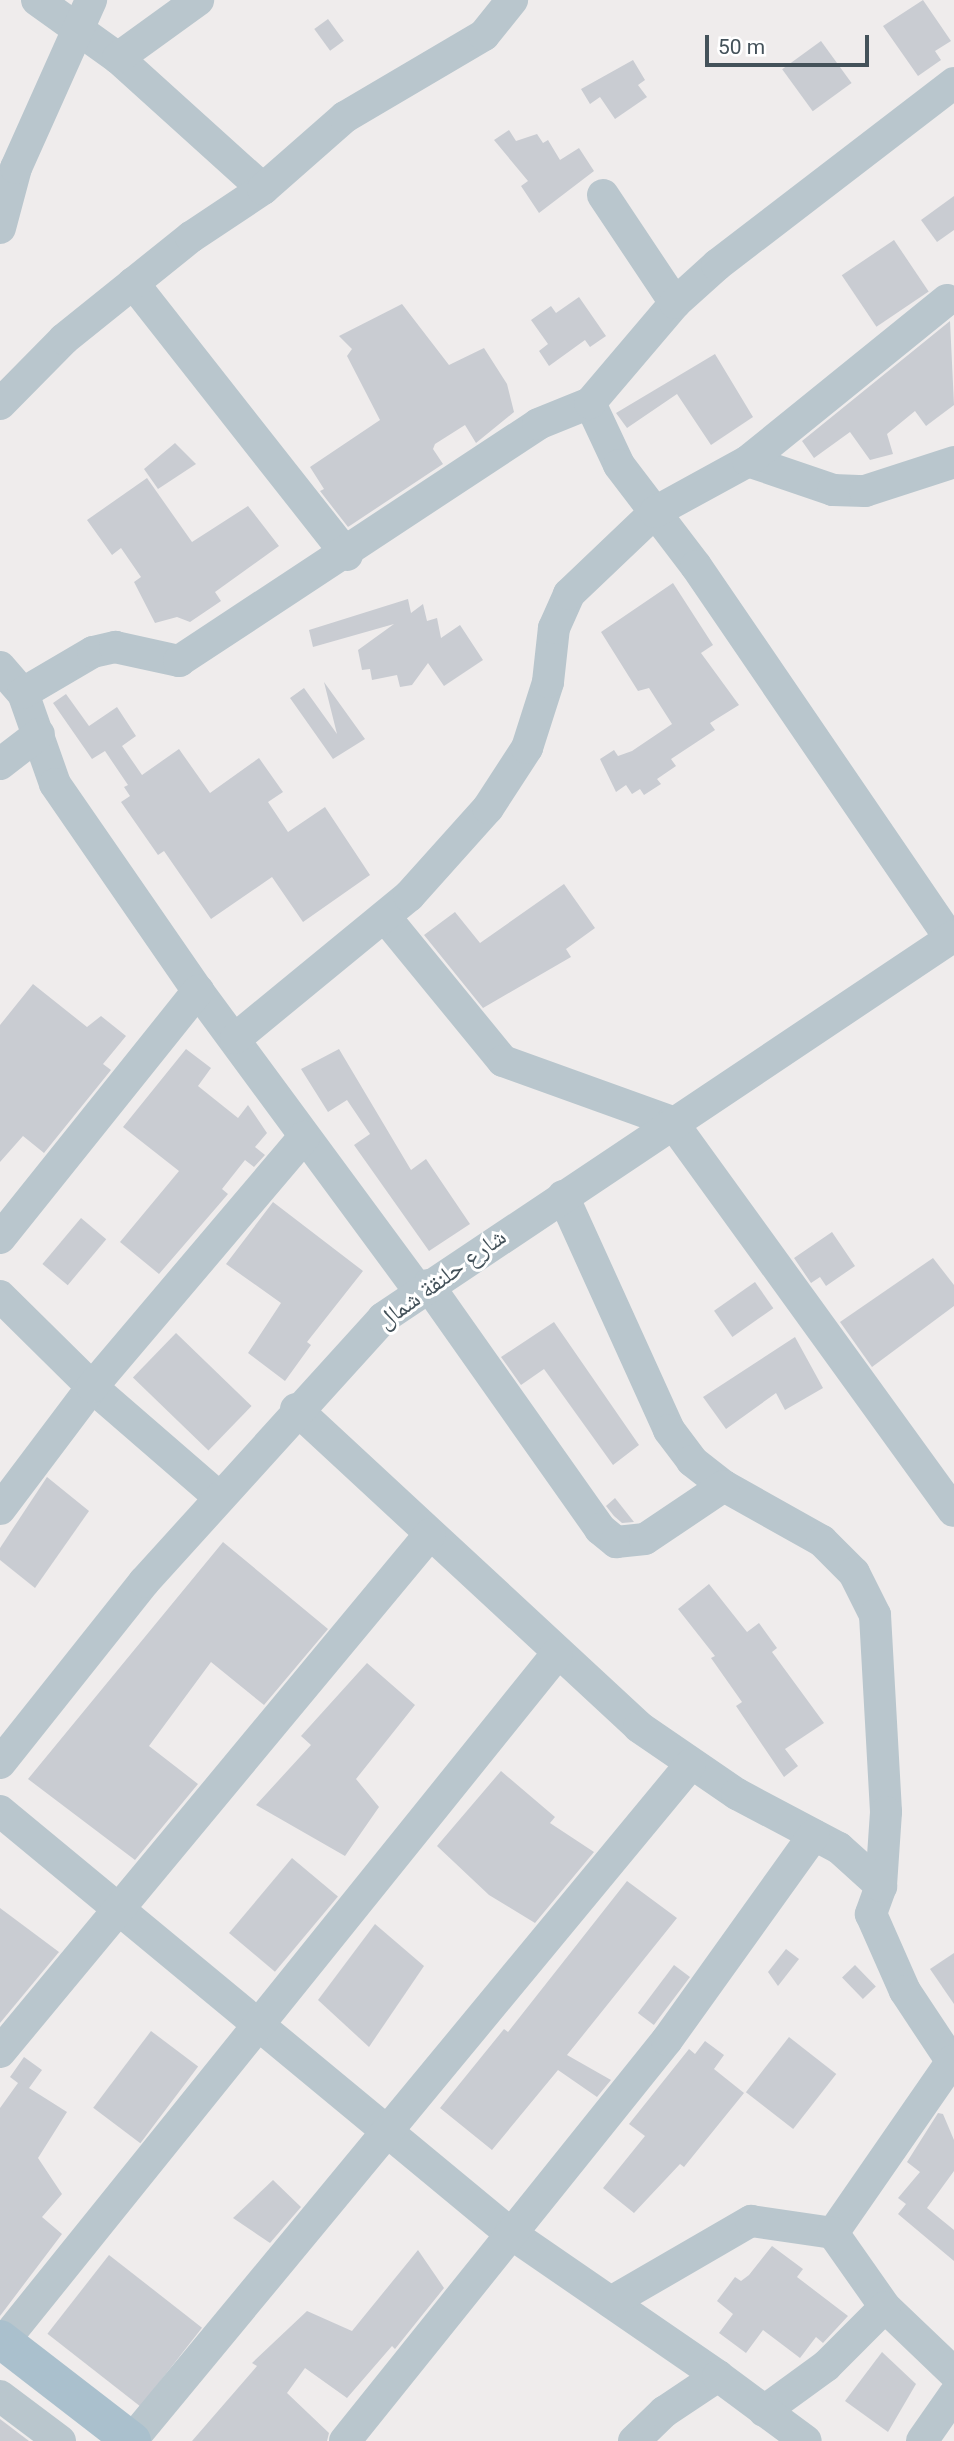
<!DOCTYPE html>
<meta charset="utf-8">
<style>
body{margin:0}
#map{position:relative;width:954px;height:2441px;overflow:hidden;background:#efecec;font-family:Roboto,"Noto Naskh Arabic",sans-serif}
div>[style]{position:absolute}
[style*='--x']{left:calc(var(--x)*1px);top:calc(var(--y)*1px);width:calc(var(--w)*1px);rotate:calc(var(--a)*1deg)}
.building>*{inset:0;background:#c9ccd2;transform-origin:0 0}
.minor>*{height:32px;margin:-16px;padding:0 16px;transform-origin:16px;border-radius:16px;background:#b9c6cd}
.major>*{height:38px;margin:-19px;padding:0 19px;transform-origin:19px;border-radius:19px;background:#aac0cd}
span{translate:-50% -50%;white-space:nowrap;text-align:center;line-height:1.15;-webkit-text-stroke:6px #fff;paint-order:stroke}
.street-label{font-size:24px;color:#44525a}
.scale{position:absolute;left:705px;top:35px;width:164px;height:32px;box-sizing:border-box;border:4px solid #44525a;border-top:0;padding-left:9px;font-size:21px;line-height:24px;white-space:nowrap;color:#44525a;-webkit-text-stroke:5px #fff;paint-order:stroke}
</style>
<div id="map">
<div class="building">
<i style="clip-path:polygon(923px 0,951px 41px,935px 51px,941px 60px,918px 76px,883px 26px)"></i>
<i style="left:328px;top:19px;width:27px;height:17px;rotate:54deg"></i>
<i style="left:821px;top:41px;width:52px;height:48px;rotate:54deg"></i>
<i style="clip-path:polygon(633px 60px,645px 80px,638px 85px,647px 97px,615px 119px,600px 97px,590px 104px,581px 89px)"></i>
<i style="clip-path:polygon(509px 130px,516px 141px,537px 134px,543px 143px,548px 140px,560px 160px,579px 148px,594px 171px,539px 213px,521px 186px,528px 181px,494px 140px)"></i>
<i style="clip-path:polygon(954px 196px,954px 230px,937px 242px,921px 220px)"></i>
<i style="left:894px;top:240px;width:62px;height:63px;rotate:56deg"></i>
<i style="clip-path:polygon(579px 297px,606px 336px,590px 347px,585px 340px,549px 366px,539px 351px,548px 344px,531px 320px,551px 306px,556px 313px)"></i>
<i style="clip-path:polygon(402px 304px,449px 365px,484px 348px,507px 384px,514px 412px,476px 443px,465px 425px,435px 444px,433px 449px,443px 464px,348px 527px,320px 491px,324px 489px,310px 467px,380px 420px,347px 356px,352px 349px,339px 336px)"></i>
<i style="clip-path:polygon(950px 321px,954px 405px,926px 426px,915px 411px,887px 434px,893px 454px,870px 460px,850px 432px,814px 458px,802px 441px)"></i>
<i style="clip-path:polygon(715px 354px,753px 417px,711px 445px,677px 394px,627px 428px,616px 413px)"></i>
<i style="clip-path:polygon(175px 443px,196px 464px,158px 489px,144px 469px)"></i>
<i style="clip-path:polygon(147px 478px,192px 542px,248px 506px,279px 546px,215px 592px,221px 601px,190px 622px,177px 617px,155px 623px,134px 582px,141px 577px,121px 548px,112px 555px,87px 520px)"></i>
<i style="clip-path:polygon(673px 583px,713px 645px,701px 653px,739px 705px,710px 723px,715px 730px,671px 759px,676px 766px,657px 779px,661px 784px,644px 795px,640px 789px,632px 794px,626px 785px,616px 792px,600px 759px,614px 750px,618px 756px,632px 751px,672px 724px,649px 688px,638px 691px,601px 632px)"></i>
<i style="clip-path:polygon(408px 599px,411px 613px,423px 604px,427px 621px,437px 618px,441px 638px,460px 625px,483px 660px,444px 686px,428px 663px,412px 685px,400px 687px,397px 675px,372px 680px,370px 669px,362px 670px,358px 650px,394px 624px,313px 647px,309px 630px)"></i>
<i style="clip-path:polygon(324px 682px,365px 739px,333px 759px,290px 698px,304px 688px,337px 734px)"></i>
<i style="clip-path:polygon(66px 694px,89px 726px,117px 707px,136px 736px,122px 746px,142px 775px,179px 749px,210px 793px,259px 758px,283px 792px,268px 802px,288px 832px,325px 807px,370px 875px,303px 922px,272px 877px,211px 919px,164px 851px,158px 855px,121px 802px,130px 796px,124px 787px,128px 785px,105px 751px,92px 759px,53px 703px)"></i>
<i style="clip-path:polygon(564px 884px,595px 928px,566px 949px,571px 957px,483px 1008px,424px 935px,455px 912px,480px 943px)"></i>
<i style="clip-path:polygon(33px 984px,87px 1027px,101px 1016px,126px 1036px,103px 1064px,111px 1070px,44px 1153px,23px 1136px,0 1162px,0 1025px)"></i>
<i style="clip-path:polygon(186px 1049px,211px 1068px,198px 1086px,238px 1118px,248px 1105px,267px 1133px,255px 1147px,265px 1155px,254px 1167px,245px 1160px,222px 1189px,228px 1194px,159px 1274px,120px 1242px,179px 1171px,123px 1127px)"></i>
<i style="clip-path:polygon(339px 1049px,411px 1170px,426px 1159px,470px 1224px,429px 1251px,354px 1145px,370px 1134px,347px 1100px,328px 1112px,301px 1069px)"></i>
<i style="clip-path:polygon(273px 1202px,363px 1271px,307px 1342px,311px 1345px,285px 1381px,248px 1353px,281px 1303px,226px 1264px)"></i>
<i style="left:81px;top:1218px;width:33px;height:60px;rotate:40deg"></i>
<i style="clip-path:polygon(832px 1232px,855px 1266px,826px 1286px,820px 1277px,811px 1283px,794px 1258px)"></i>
<i style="clip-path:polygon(933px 1258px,954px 1285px,954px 1306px,872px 1367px,840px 1322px)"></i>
<i style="left:755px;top:1282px;width:32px;height:50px;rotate:55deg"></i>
<i style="clip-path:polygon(554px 1322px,639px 1445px,613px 1465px,544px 1369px,521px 1385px,501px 1357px)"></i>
<i style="left:176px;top:1333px;width:105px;height:62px;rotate:44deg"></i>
<i style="clip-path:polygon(795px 1337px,823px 1388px,785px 1410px,776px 1393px,726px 1429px,703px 1397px)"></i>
<i style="clip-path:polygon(47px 1477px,89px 1511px,35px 1588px,0 1560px,0 1548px)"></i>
<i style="clip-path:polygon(615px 1498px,634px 1522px,622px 1523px,614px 1516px,606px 1506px)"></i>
<i style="clip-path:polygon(223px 1542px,328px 1629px,264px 1705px,211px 1662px,149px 1746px,198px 1784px,135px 1860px,28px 1779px)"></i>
<i style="clip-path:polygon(709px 1584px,747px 1632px,759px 1623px,777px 1648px,772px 1652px,824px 1723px,785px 1749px,798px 1766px,784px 1777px,736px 1706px,742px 1702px,711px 1658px,715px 1656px,678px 1609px)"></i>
<i style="clip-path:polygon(367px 1663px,415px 1705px,356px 1779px,379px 1807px,345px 1856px,256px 1805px,311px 1745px,301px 1736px)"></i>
<i style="clip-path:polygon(501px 1771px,555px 1817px,550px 1823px,594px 1852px,535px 1923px,489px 1895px,437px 1846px)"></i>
<i style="left:292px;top:1858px;width:60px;height:98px;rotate:40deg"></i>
<i style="clip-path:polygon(627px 1881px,677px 1918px,567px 2055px,611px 2080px,597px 2097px,558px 2070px,492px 2150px,440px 2108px,504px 2029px,508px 2032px)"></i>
<i style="clip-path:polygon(0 1908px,59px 1952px,0 2023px)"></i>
<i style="clip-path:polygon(375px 1924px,424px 1966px,369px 2047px,318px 2000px)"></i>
<i style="clip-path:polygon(786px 1949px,799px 1959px,778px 1986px,768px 1972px)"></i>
<i style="clip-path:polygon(954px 1953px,954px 2004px,930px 1969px)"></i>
<i style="left:674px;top:1965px;width:20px;height:60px;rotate:37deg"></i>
<i style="left:855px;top:1965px;width:30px;height:18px;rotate:46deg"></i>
<i style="left:151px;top:2031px;width:59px;height:96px;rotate:37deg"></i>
<i style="left:789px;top:2037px;width:60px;height:70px;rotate:38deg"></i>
<i style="clip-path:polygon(705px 2041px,724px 2055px,714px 2069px,744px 2093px,684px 2167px,680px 2164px,634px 2213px,603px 2188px,645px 2136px,629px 2124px,689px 2049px,695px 2054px)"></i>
<i style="clip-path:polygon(24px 2057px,42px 2070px,29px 2088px,67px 2112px,38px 2158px,62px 2194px,42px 2217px,62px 2234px,0 2316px,0 2108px,18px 2083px,10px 2077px)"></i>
<i style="clip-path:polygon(938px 2113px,943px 2114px,954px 2140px,954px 2171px,927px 2208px,954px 2230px,954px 2261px,898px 2214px,906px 2204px,898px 2198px,920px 2172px,907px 2162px)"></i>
<i style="clip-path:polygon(273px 2180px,301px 2207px,270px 2243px,233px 2218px)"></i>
<i style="clip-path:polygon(772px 2246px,803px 2269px,797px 2277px,848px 2316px,823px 2343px,816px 2337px,800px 2358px,763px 2330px,746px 2353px,719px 2333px,733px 2314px,717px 2301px,735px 2277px,741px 2281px,749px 2275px)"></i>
<i style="clip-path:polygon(418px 2250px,444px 2288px,395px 2349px,392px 2346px,347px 2398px,305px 2368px,287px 2393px,329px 2433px,327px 2441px,192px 2441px,257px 2366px,252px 2363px,307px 2311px,352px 2331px)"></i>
<i style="left:109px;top:2255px;width:118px;height:100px;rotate:38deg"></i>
<i style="clip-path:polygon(882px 2352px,916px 2384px,888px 2432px,845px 2401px)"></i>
<i style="clip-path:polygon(0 2419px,29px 2441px,0 2441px)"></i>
</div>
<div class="minor">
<i style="--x:37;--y:0;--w:100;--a:35.6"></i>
<i style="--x:118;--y:58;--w:195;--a:42.1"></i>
<i style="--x:118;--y:58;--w:99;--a:-35.9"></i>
<i style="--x:603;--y:195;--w:130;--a:56.3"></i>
<i style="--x:0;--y:228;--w:62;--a:-75.1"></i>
<i style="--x:16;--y:168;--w:184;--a:-65.9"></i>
<i style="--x:133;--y:283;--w:346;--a:51.8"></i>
<i style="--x:590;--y:403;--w:68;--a:64.9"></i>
<i style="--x:619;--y:465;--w:127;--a:52.7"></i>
<i style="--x:696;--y:566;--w:451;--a:55.7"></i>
<i style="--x:0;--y:404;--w:91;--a:-45.4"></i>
<i style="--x:64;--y:339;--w:163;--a:-38.8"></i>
<i style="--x:191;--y:237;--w:87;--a:-33.7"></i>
<i style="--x:263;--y:189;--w:109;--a:-41.3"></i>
<i style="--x:345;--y:117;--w:161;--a:-30.5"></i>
<i style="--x:484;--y:35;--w:45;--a:-51.3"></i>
<i style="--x:748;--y:461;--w:90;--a:18.8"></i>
<i style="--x:833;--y:490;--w:32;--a:2"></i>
<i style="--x:865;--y:491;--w:94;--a:-18"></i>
<i style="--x:0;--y:667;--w:35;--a:49"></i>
<i style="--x:23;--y:693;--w:96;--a:70.6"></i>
<i style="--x:55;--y:784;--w:252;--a:55.4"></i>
<i style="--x:198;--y:991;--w:373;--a:53.6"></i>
<i style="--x:23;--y:693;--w:81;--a:-30.4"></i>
<i style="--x:93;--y:652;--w:23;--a:-13"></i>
<i style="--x:115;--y:647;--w:66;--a:12.3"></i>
<i style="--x:179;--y:661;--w:430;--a:-33.4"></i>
<i style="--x:538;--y:424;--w:56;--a:-22"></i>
<i style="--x:590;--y:403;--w:131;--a:-49.6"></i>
<i style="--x:675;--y:303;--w:57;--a:-42.1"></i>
<i style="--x:717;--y:265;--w:299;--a:-37.5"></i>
<i style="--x:0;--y:764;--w:49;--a:-37.6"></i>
<i style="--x:385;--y:917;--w:186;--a:50.7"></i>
<i style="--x:503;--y:1061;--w:180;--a:19.8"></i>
<i style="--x:672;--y:1122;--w:480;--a:54.1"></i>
<i style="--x:236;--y:1038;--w:224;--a:-39.4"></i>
<i style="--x:409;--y:896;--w:118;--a:-48.1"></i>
<i style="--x:488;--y:808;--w:72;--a:-57"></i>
<i style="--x:527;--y:748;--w:69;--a:-72.3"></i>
<i style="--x:548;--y:682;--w:54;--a:-83.7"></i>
<i style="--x:554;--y:628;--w:37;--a:-66"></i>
<i style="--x:569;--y:594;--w:119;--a:-43.6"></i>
<i style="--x:655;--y:512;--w:106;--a:-28.7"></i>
<i style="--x:748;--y:461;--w:256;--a:-39"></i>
<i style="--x:563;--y:1196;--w:257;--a:65.6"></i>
<i style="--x:669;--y:1430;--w:39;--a:53"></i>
<i style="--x:692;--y:1461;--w:41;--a:38"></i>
<i style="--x:724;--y:1486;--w:112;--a:29.3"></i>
<i style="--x:822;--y:1541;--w:45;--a:45"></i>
<i style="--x:854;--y:1573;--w:47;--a:63.4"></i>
<i style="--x:875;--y:1615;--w:197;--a:86.8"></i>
<i style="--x:886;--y:1812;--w:74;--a:93.9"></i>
<i style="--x:881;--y:1886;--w:30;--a:110"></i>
<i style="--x:871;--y:1914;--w:84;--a:66.2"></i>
<i style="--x:905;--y:1991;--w:89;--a:56.5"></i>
<i style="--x:0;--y:1238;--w:317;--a:-51.3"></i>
<i style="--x:428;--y:1285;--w:299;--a:54.8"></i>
<i style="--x:600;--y:1529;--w:21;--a:39"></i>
<i style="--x:616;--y:1542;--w:29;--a:-6"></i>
<i style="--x:645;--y:1539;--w:95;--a:-33.9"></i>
<i style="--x:0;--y:1296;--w:129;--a:44.7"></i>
<i style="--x:92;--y:1387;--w:168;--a:40.9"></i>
<i style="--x:296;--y:1409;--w:468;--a:42.8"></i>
<i style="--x:639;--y:1727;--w:119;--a:34.4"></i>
<i style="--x:737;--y:1794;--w:115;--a:27.9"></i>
<i style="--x:839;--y:1848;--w:57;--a:42.1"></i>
<i style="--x:0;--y:1509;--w:153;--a:-53"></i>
<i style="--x:92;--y:1387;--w:328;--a:-49.7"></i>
<i style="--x:0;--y:1763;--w:231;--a:-51.5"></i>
<i style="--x:144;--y:1582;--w:356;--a:-47.8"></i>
<i style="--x:383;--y:1318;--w:687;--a:-33.78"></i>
<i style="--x:0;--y:1811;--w:662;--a:39.61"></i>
<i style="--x:510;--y:2233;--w:252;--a:34.5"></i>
<i style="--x:0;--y:2052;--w:673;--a:-50.3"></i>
<i style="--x:833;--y:2233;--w:209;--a:-55.3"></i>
<i style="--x:611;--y:2302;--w:162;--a:-30.1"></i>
<i style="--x:751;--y:2221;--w:83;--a:8.3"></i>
<i style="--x:833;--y:2233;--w:90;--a:54.9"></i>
<i style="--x:885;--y:2307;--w:95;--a:43.7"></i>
<i style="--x:3;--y:2342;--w:883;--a:-51.16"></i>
<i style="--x:0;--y:2396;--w:75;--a:36.9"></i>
<i style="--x:764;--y:2411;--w:77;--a:-36"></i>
<i style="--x:826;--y:2366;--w:83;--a:-45"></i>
<i style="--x:131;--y:2441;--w:877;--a:-50.41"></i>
<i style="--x:345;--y:2441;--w:514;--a:-51.24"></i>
<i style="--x:667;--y:2040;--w:252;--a:-54.4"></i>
<i style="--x:634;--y:2441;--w:42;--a:-44"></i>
<i style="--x:664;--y:2412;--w:65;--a:-33.7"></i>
<i style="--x:718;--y:2376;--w:109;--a:36.5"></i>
<i style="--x:922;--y:2441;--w:56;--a:-55.2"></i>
</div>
<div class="major">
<i style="--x:0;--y:2339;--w:167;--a:37.7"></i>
</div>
<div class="street-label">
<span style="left:442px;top:1279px;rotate:-36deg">شارع حلنقة شمال</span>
</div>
<div class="scale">50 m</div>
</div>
